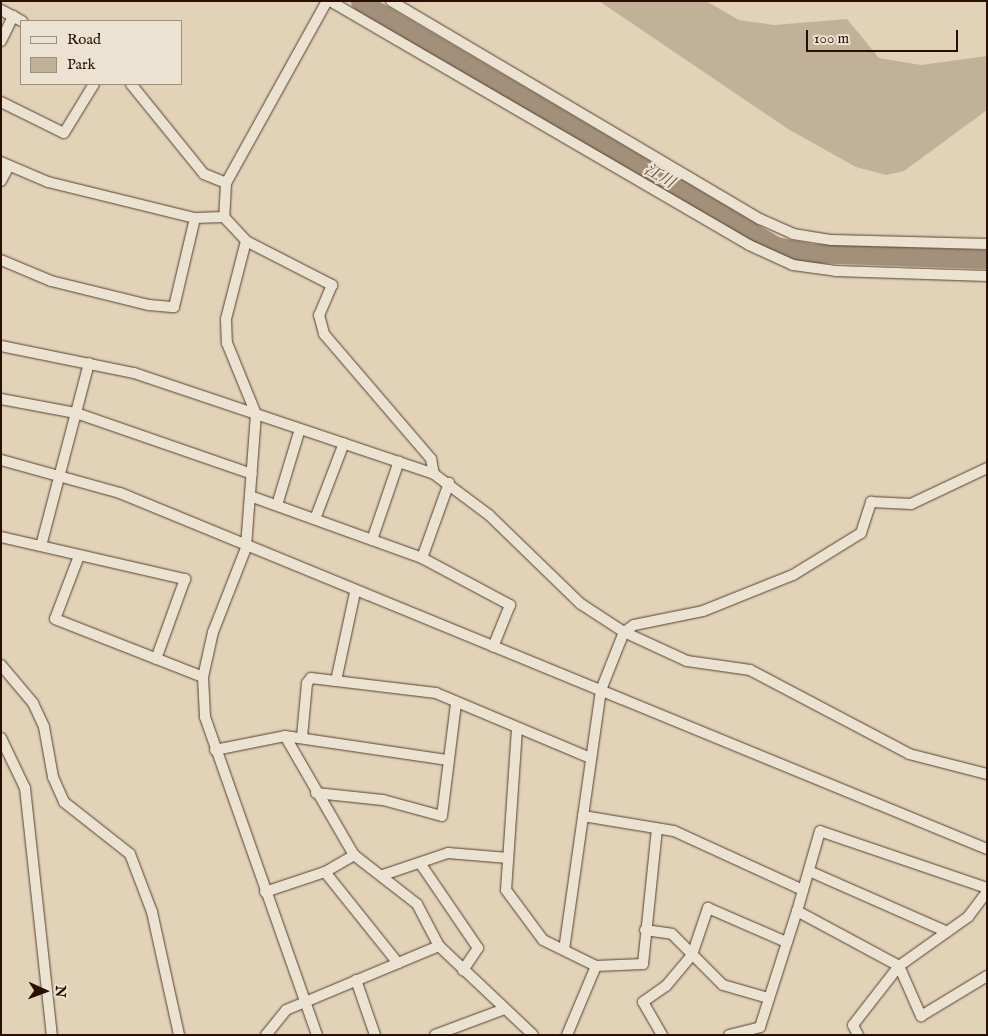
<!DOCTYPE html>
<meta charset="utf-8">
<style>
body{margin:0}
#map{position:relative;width:988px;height:1036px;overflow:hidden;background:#e2d2b8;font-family:"IM FELL English","Noto Serif JP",serif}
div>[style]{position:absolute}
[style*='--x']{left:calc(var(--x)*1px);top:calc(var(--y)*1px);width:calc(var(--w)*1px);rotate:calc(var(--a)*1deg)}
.green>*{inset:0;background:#c2b199}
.river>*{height:19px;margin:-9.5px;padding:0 9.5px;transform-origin:9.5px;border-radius:9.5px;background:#a3907a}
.roads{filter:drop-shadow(0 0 1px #56402f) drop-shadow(0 0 1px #56402f)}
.minor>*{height:10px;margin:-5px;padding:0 5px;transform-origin:5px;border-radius:5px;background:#ece2d1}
span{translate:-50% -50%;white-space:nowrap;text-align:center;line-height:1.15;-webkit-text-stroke:4.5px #ece2d1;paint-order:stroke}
.water-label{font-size:16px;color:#5f4937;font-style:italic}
.frame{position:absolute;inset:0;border:2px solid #280f01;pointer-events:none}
.legend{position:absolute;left:20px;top:20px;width:162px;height:65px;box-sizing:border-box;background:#ece2d1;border:1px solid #9e8e7e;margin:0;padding:6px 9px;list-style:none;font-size:15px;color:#280f01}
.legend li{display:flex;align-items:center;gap:10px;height:25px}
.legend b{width:25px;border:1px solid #9e8e7e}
.north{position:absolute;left:20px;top:966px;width:50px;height:50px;-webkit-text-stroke:4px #ece2d1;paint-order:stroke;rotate:92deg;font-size:14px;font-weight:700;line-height:20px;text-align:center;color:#280f01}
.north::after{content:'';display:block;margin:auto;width:18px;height:22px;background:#280f01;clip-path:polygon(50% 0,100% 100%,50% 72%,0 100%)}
.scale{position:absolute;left:806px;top:30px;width:152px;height:22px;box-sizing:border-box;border:2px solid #280f01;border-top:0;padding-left:6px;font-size:15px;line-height:18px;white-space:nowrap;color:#280f01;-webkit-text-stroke:4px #ece2d1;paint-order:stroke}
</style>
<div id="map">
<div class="green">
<i style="clip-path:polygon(599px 1px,706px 1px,739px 20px,774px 25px,847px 19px,879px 58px,921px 65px,987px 56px,987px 110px,904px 171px,886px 175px,856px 167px,788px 129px)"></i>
</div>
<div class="river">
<i style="--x:360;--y:1;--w:483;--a:30.5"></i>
<i style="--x:776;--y:246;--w:37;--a:11"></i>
<i style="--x:812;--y:253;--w:175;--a:2"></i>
</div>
<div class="roads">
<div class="minor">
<i style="--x:327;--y:1;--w:208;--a:119"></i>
<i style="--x:226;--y:183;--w:34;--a:93"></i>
<i style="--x:224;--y:217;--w:33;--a:47"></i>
<i style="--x:246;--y:241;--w:97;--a:27.1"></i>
<i style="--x:332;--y:285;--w:33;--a:113"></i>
<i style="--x:319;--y:315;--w:20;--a:75"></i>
<i style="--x:324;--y:334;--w:165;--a:49.4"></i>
<i style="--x:431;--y:459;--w:15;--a:79"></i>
<i style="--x:330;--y:1;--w:485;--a:30.2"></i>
<i style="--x:749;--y:245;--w:48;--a:24.4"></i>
<i style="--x:793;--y:265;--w:43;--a:7.9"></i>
<i style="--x:836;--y:271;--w:151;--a:1.9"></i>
<i style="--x:391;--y:1;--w:429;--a:30.6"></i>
<i style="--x:760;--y:219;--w:36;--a:24"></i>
<i style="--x:793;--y:234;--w:39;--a:9"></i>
<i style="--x:832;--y:240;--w:155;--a:1.5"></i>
<i style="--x:1;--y:10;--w:24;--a:28"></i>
<i style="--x:1;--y:41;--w:28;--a:-64"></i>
<i style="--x:131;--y:84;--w:116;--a:51"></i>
<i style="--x:204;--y:174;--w:24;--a:22"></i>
<i style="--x:1;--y:102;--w:70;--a:26.2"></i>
<i style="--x:64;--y:133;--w:57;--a:-58.5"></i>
<i style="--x:1;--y:162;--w:51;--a:23.1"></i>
<i style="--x:48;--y:182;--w:151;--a:13.8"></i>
<i style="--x:195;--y:218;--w:29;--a:-2"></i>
<i style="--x:1;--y:181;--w:17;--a:-62"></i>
<i style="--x:246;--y:241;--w:81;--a:104.4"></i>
<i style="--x:226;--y:319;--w:24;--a:88"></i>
<i style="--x:227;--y:343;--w:77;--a:67.8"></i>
<i style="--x:256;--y:414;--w:134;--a:94.3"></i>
<i style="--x:246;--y:548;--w:90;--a:111.4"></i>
<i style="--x:213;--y:632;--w:46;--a:102.5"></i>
<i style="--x:203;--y:677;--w:40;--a:87.1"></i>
<i style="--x:205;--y:717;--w:337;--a:70.6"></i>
<i style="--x:1;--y:260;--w:54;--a:22.8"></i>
<i style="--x:51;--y:281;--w:101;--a:13.8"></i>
<i style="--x:149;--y:305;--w:25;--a:5"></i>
<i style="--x:174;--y:307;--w:91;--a:-76.7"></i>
<i style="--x:1;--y:346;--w:136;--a:11.5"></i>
<i style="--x:134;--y:373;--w:317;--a:18.6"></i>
<i style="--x:434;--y:474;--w:69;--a:36.7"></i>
<i style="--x:489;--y:515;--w:128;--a:44.1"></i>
<i style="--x:581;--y:604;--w:51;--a:33.1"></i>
<i style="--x:624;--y:632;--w:69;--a:24.7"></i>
<i style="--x:687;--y:661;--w:64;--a:8.1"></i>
<i style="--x:750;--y:670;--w:180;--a:27.8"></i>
<i style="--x:909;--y:754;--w:81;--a:14.4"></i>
<i style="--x:1;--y:399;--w:76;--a:10.6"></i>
<i style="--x:76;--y:413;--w:186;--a:19.1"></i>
<i style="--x:1;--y:460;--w:123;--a:15.5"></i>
<i style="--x:120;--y:493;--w:937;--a:22.32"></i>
<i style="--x:250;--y:496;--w:183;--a:19.8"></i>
<i style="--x:422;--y:558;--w:100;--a:28.1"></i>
<i style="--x:510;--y:605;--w:45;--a:112"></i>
<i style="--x:277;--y:505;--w:79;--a:-73.2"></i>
<i style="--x:315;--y:519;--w:81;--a:-69.1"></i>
<i style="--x:1;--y:537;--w:189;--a:12.9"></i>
<i style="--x:185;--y:579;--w:85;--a:109.9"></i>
<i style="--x:372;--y:540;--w:83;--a:-71.1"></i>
<i style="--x:41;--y:546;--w:189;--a:-75.3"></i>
<i style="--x:79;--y:556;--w:67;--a:110.9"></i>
<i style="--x:55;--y:619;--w:159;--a:21.4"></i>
<i style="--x:422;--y:558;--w:80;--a:-70.2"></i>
<i style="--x:1;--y:665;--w:50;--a:49.9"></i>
<i style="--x:33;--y:703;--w:26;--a:65"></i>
<i style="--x:44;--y:727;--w:51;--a:79.8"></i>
<i style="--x:53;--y:777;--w:27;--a:66"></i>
<i style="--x:64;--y:802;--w:84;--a:38.2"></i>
<i style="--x:130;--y:854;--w:62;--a:69.2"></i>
<i style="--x:152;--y:912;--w:126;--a:77.6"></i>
<i style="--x:336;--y:681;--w:91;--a:-77.9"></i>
<i style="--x:517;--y:729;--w:161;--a:93.9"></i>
<i style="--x:506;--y:890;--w:62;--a:53.5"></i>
<i style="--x:543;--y:940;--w:59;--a:26.1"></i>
<i style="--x:596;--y:966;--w:47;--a:-2.4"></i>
<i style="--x:643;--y:964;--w:136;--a:-84.1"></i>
<i style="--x:285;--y:736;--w:138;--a:59.9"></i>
<i style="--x:354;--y:855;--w:80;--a:37.9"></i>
<i style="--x:417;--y:904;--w:47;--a:62.4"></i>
<i style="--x:439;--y:946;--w:129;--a:43.4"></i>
<i style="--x:302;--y:737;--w:54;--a:-84.7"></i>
<i style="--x:307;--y:683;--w:6;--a:-51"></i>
<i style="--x:311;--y:678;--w:126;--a:6.8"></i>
<i style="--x:436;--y:693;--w:168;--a:22.8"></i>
<i style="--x:1;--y:738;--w:55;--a:64.4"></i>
<i style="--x:25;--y:788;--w:248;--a:83.8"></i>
<i style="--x:215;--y:750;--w:71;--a:-11.3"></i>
<i style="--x:285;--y:736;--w:165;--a:8.4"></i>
<i style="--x:316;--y:793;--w:67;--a:6"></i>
<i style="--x:383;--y:800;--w:61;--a:15.2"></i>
<i style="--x:442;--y:816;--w:113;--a:-82.9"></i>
<i style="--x:583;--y:816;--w:92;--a:9.4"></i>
<i style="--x:674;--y:831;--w:142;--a:24.6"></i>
<i style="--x:420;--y:863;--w:103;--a:55.7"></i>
<i style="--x:478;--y:948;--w:27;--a:124"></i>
<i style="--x:809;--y:871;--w:151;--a:23.8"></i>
<i style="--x:325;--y:872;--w:117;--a:51.3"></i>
<i style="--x:383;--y:875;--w:69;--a:-18.7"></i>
<i style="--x:448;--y:853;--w:60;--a:4.8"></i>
<i style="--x:987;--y:888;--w:176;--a:-161.2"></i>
<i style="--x:820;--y:831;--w:83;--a:106"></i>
<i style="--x:797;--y:911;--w:116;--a:28.3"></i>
<i style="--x:899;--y:966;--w:85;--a:-35.4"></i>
<i style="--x:968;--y:917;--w:31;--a:-53"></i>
<i style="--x:265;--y:892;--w:63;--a:-18.4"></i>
<i style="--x:325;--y:872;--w:34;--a:-30"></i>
<i style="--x:645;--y:930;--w:27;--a:8"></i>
<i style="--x:672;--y:934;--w:72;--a:45"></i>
<i style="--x:723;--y:985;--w:47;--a:16.1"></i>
<i style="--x:564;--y:950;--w:263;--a:-81.9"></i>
<i style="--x:601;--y:690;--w:62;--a:-68.4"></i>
<i style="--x:624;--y:632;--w:12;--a:-35"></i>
<i style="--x:634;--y:625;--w:70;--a:-11.5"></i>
<i style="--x:703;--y:611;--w:97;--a:-21.8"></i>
<i style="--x:793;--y:575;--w:80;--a:-31.7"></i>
<i style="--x:861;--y:533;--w:33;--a:-72"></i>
<i style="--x:871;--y:502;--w:40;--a:2.9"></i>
<i style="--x:911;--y:504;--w:84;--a:-25.3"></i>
<i style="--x:899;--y:966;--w:55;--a:66.3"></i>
<i style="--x:921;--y:1016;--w:77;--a:-31.2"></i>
<i style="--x:356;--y:980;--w:58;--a:70.9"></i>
<i style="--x:266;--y:1035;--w:32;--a:-51"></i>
<i style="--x:286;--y:1010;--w:166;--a:-22.7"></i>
<i style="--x:435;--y:1035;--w:72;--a:-20.5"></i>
<i style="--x:567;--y:1035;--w:75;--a:-67.2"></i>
<i style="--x:662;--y:1035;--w:38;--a:-120"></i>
<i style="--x:643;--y:1002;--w:28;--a:-35"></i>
<i style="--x:666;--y:986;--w:40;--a:-50"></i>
<i style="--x:692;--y:955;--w:50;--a:-71.2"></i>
<i style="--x:708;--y:908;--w:83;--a:23.5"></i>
<i style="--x:729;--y:1035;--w:32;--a:-14"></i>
<i style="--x:760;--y:1027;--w:122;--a:-72.3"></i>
<i style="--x:858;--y:1035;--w:11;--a:-117"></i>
<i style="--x:853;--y:1025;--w:75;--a:-52.1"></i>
</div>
</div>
<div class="water-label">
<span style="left:659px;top:177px;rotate:30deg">江川</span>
</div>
<div class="frame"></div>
<ul class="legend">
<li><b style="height:6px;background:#ece2d1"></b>Road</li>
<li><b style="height:14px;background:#c2b199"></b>Park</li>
</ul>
<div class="north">N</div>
<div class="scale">100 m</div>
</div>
